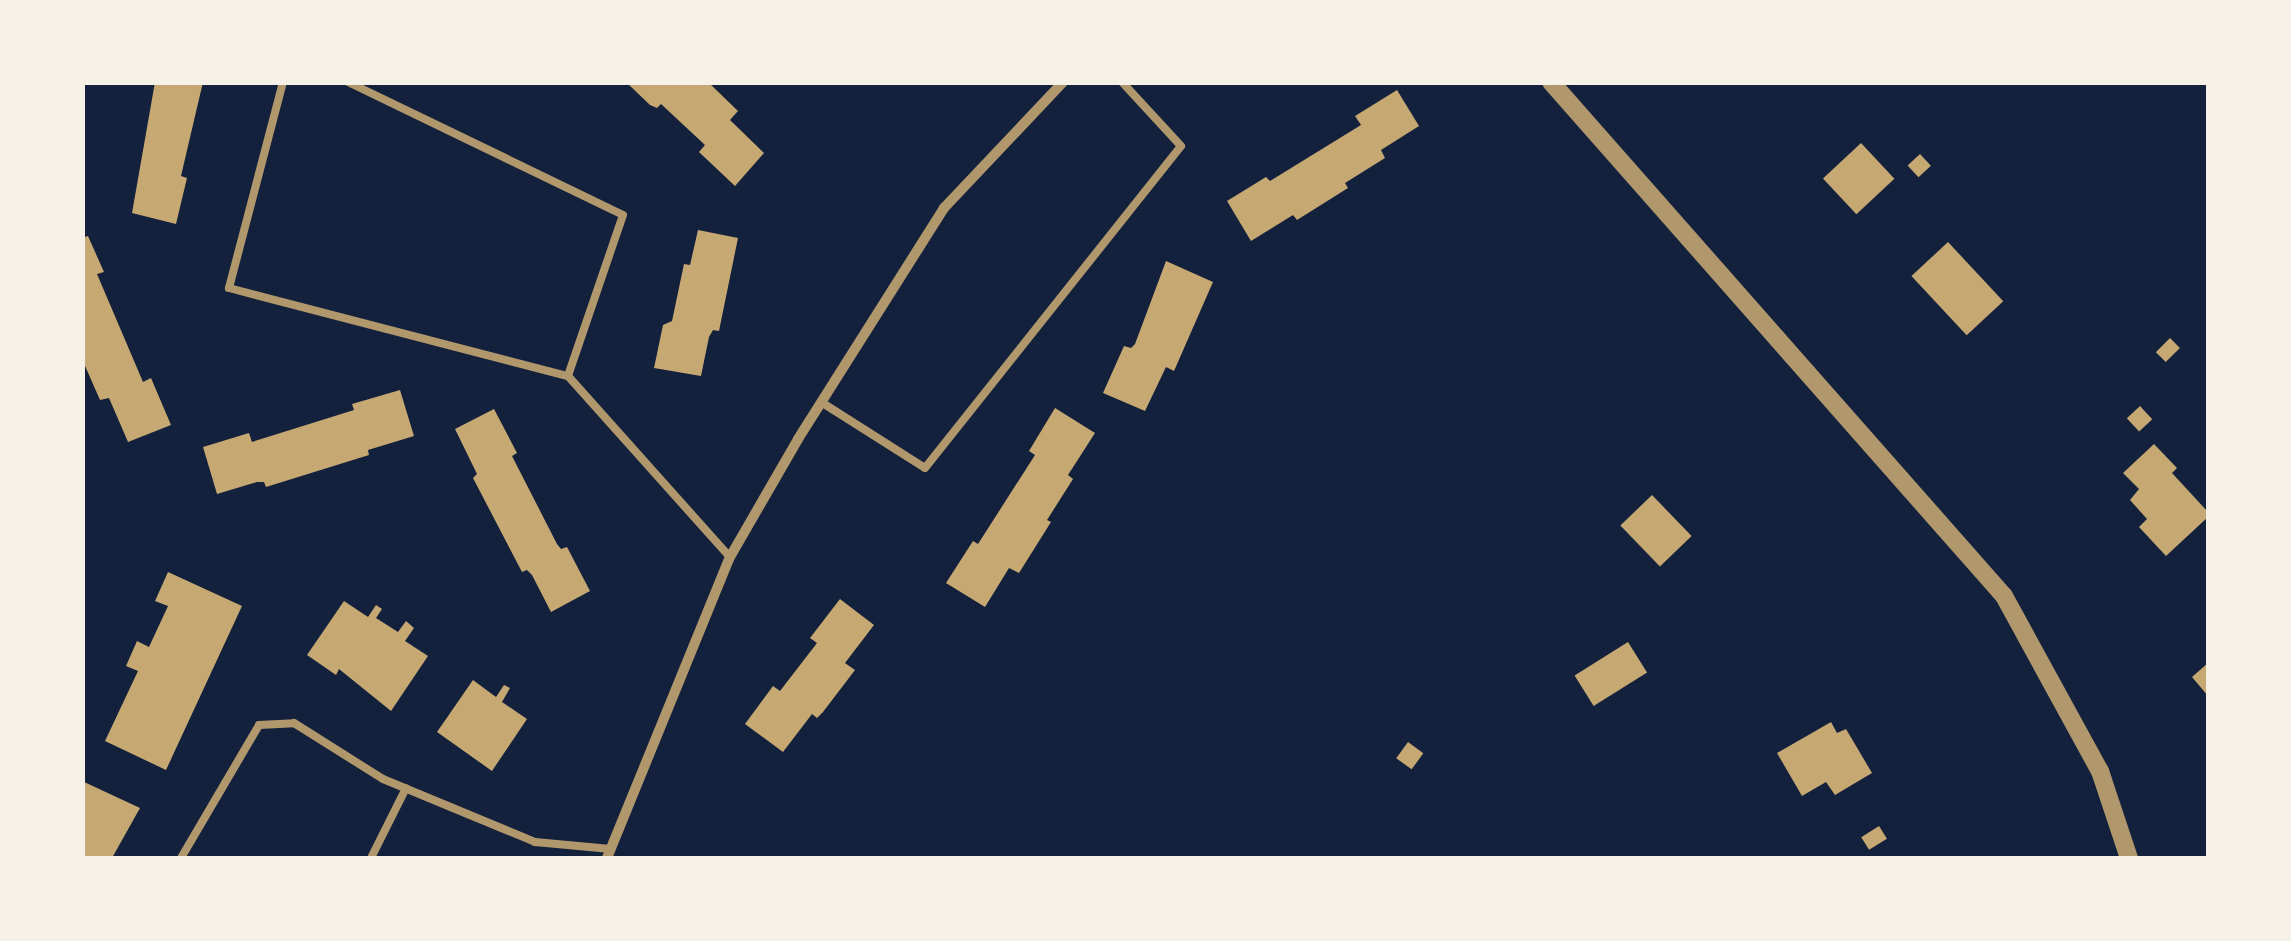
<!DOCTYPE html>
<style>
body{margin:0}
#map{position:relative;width:2291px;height:941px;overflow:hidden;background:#14213d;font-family:Signika,sans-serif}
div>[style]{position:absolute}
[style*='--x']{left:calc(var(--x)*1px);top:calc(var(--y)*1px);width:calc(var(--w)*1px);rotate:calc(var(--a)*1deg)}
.building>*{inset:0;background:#c6a872;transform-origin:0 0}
.service>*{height:8px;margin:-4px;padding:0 4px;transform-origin:4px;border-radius:4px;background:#b1986c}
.minor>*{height:10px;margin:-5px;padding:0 5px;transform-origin:5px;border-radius:5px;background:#b1986c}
.tertiary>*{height:18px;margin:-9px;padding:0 9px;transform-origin:9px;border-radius:9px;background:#b1986c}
span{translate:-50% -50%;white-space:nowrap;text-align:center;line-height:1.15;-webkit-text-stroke:10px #f6f1e7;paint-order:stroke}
.frame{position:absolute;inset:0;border:85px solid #f6f1e7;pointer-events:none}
</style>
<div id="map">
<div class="building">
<i style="clip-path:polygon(155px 82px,203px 82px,181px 176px,187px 178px,176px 224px,132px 213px)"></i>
<i style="clip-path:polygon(626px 82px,708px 82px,738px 111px,730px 120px,764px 153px,735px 186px,699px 152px,705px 145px,661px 104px,657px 108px,650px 105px)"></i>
<i style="clip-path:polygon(1397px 90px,1419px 126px,1381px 150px,1385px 158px,1345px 183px,1348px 188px,1297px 220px,1293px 215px,1251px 241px,1227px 201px,1266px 177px,1270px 181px,1361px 125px,1355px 116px)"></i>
<i style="left:1861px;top:143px;width:49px;height:52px;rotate:47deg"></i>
<i style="left:1920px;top:154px;width:16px;height:17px;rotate:47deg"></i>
<i style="clip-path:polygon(698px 230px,738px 238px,719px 331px,713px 330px,709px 337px,701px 376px,654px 368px,663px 325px,672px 321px,684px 264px,690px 265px)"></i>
<i style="clip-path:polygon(88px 236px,104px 272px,97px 274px,143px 382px,151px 378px,171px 425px,128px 442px,109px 398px,100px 400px,82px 359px,82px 238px)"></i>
<i style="left:1948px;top:242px;width:81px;height:50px;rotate:47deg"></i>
<i style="clip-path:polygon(1166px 261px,1213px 282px,1174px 371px,1166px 367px,1145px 411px,1103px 393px,1124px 346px,1131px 348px,1135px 344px)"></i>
<i style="left:2170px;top:338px;width:14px;height:20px;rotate:45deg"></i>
<i style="clip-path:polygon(400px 390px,414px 436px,368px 450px,369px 455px,266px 487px,264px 482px,257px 482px,217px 494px,203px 447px,249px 433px,252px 442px,354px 410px,352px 404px)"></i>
<i style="left:2140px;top:406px;width:18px;height:18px;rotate:47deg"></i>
<i style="clip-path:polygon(1055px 408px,1095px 433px,1068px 475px,1073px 479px,1047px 520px,1051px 522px,1019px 573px,1009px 568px,985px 607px,946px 583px,973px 541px,978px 544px,1035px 455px,1029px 451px)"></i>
<i style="clip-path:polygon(494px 409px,517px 453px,512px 456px,557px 544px,561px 549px,567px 547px,590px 591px,551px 612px,532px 575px,527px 570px,522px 572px,473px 478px,477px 474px,455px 429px)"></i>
<i style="clip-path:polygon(2154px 444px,2177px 468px,2172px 473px,2208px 512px,2208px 517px,2166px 556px,2139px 527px,2147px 519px,2130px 500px,2139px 489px,2123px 473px)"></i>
<i style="left:1652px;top:495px;width:57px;height:44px;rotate:46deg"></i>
<i style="clip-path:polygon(168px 572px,242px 606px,166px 770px,105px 741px,138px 671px,126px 666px,137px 641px,149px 647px,168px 606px,155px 601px)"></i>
<i style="clip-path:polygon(840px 599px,874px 625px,845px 663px,855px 670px,823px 712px,817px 718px,812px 714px,783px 752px,745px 724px,773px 686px,780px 691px,817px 643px,810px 638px)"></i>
<i style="clip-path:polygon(344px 601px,368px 617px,376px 605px,382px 609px,376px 618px,398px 632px,406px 621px,414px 628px,405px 641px,428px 656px,391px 711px,339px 669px,336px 675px,307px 655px)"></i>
<i style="left:1628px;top:642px;width:36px;height:63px;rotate:58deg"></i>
<i style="clip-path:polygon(2208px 663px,2208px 696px,2192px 677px)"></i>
<i style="clip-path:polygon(473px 680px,496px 697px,504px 685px,510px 688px,502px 702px,527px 719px,492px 771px,437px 732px)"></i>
<i style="clip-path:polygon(1831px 722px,1837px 733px,1846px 729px,1872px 773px,1835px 795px,1826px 782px,1802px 796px,1777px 753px)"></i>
<i style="left:1408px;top:742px;width:19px;height:20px;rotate:36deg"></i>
<i style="clip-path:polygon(82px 781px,140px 808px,112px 858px,82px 858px)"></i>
<i style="left:1879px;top:826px;width:15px;height:21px;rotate:58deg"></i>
</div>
<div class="service">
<i style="--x:283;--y:82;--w:213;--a:104.7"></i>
<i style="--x:229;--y:288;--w:350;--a:14.6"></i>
<i style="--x:568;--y:376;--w:243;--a:48.2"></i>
<i style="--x:348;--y:82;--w:305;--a:25.8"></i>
<i style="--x:623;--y:215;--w:170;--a:108.9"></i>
<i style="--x:821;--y:402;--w:123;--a:32.4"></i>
<i style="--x:925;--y:468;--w:411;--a:-51.5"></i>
<i style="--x:1181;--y:146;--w:87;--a:-132.7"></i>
<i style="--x:181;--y:858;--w:154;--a:-59.6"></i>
<i style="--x:259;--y:725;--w:35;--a:-3"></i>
<i style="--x:294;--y:723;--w:105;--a:32.2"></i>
<i style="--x:383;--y:779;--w:165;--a:22.5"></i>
<i style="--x:535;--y:842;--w:76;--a:5.3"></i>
<i style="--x:371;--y:858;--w:78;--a:-63.4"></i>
</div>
<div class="minor">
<i style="--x:607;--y:858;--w:325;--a:-67.8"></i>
<i style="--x:730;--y:557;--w:136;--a:-60"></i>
<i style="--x:798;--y:439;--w:273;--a:-57.7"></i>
<i style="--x:944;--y:208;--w:173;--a:-46.6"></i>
</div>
<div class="tertiary">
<i style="--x:1551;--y:82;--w:685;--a:48.61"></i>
<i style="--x:2004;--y:596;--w:200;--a:61.3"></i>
<i style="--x:2100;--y:771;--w:92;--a:71.6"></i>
</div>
<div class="frame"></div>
</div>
